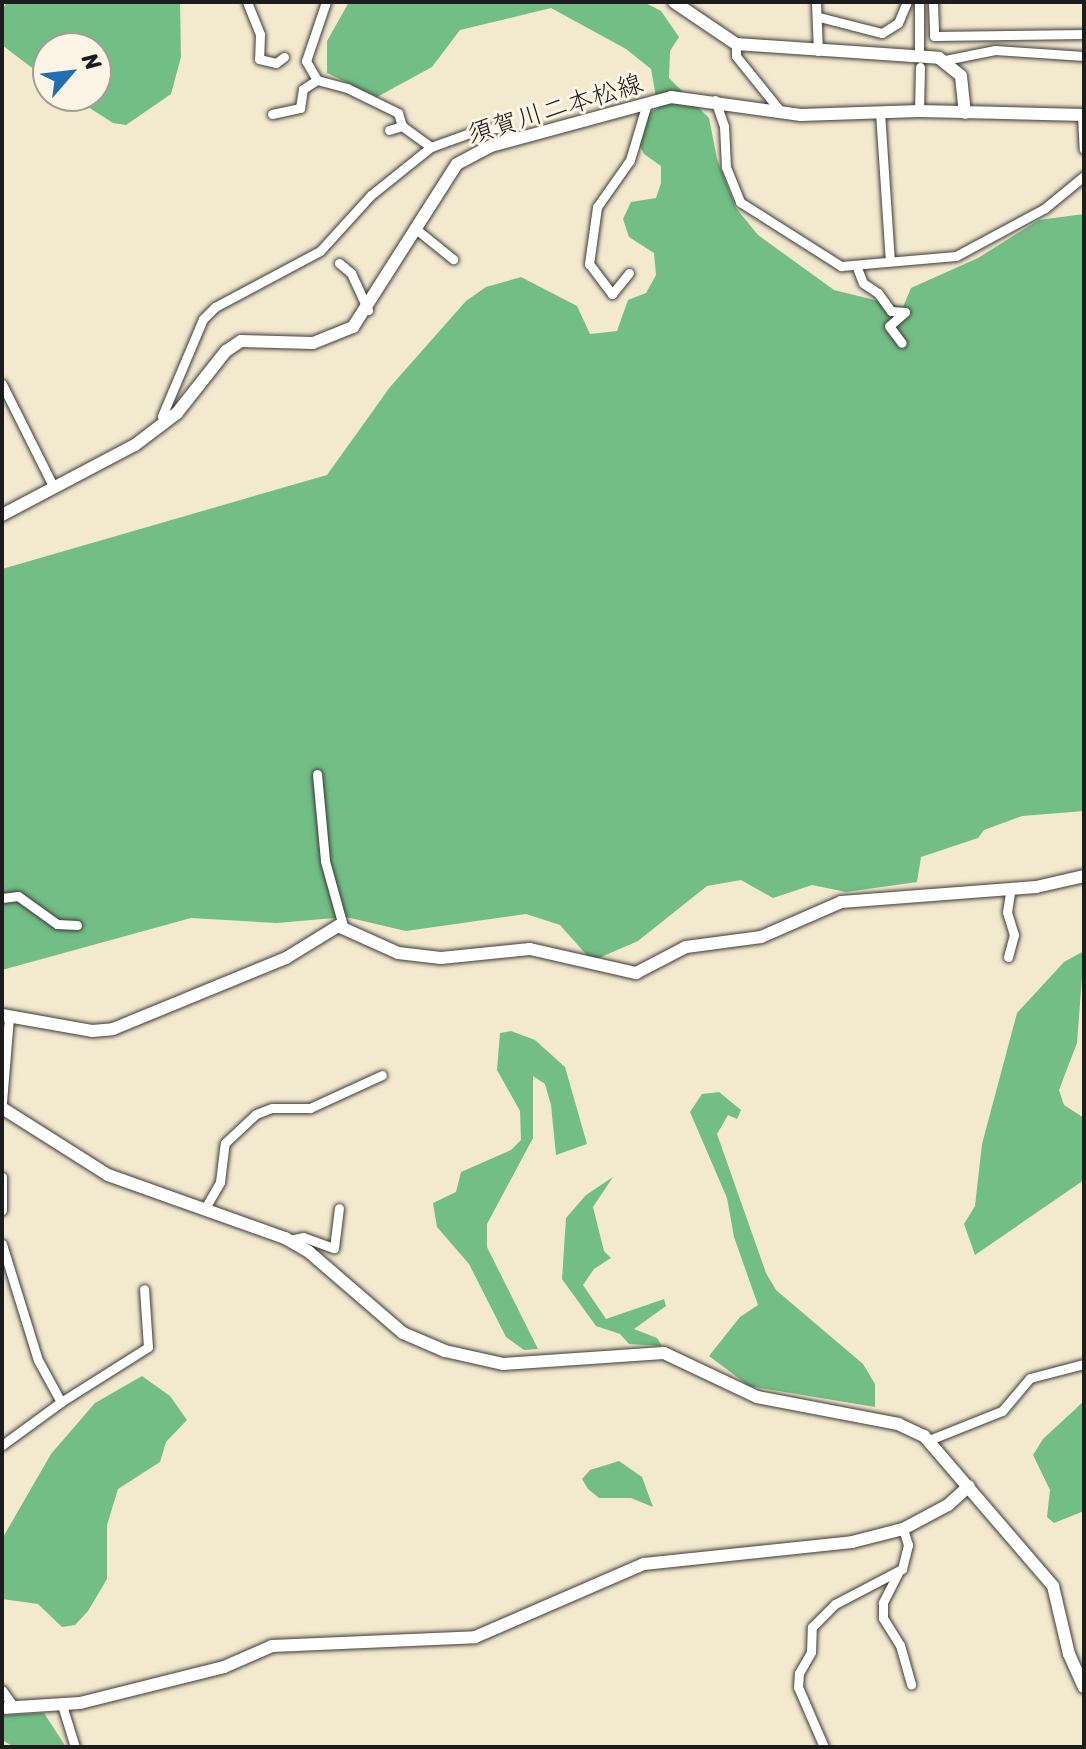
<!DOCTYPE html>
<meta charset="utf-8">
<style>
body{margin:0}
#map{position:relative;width:1086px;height:1749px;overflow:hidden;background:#f3e9cf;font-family:Sriracha,"Klee One",sans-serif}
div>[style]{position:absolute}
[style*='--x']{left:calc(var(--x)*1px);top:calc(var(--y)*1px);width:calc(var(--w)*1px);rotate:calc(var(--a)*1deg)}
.forest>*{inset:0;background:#72be86}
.roads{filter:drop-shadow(0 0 2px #3c3b37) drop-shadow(0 0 2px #3c3b37)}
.street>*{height:9px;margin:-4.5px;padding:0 4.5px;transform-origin:4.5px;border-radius:4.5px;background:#fff}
.secondary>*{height:12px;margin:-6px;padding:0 6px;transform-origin:6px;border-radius:6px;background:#fff}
span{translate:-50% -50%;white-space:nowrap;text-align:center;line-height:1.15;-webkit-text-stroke:6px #fcf5e5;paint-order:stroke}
.street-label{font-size:26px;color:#1c1c1c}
.frame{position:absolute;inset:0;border:4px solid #1c1c1c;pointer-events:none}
.north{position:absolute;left:32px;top:32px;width:80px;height:80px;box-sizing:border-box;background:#fcf5e5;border:2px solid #a29e95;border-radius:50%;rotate:62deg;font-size:22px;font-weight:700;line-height:32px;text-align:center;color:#1c1c1c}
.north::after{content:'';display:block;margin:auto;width:28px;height:36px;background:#1f6fb2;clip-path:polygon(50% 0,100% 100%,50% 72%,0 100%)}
</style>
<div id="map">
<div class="forest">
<i style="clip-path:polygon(7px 2px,180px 2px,181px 57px,171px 94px,126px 125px,113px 123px,71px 96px,96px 96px,96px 48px,48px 48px,48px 80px,2px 45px,2px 10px)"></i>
<i style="clip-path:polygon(349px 2px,644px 2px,661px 11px,679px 37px,670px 51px,669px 78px,709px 118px,717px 159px,736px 208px,758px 235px,834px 290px,903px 307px,911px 288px,978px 258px,1039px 220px,1084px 214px,1084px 811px,1022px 816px,984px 830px,978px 838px,921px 857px,917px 882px,846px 892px,812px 885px,773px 898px,741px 880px,707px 886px,638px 941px,592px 961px,560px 925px,526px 914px,406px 931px,346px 917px,277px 923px,191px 918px,2px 970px,2px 569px,327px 475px,390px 387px,466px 301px,486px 287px,521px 277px,577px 306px,590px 334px,617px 331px,628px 300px,646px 293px,656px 275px,654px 253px,629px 237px,623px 219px,631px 202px,656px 198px,661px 183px,661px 166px,644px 154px,637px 141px,648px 114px,658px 108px,651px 69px,626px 49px,551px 8px,460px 30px,432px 67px,377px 97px,327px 73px,327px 41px)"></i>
<i style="clip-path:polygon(1084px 951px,1077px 1043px,1059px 1090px,1064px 1105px,1084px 1118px,1084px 1180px,975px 1255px,964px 1224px,975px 1206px,982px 1144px,1017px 1013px,1064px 962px)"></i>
<i style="clip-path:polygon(511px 1031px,535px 1040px,565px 1067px,587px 1144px,556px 1155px,551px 1105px,545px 1084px,533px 1076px,533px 1138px,487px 1224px,487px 1247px,538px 1349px,524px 1350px,506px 1337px,469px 1264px,437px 1227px,433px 1203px,456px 1192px,461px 1172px,511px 1150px,521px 1140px,520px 1111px,497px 1070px,500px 1033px)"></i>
<i style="clip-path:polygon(719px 1092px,741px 1110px,737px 1119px,728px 1115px,717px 1134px,766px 1273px,776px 1290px,863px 1364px,875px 1384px,875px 1407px,749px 1386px,709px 1356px,740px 1317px,758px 1305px,734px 1237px,727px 1198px,690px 1112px,702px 1094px)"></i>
<i style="clip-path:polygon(613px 1177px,593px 1207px,604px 1251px,611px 1258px,594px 1269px,583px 1285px,606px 1319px,664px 1299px,666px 1306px,634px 1329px,657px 1338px,662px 1346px,629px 1344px,620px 1334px,596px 1326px,562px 1279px,566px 1218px,586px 1195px)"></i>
<i style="clip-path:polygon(142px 1376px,170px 1396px,187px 1420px,166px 1442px,160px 1462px,118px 1489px,107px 1525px,107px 1579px,88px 1611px,75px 1625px,62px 1627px,38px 1604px,2px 1599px,2px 1539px,51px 1454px,95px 1403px)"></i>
<i style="clip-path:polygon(1084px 1401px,1084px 1511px,1054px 1523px,1047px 1517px,1050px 1490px,1033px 1455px,1043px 1439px)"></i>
<i style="clip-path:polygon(619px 1461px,642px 1477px,653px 1507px,631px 1498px,599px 1498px,588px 1489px,582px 1479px,590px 1470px)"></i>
<i style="clip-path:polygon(44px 1713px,66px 1747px,14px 1747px,2px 1740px,2px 1715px)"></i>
</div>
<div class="roads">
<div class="street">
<i style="--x:247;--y:2;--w:35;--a:68"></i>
<i style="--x:260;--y:34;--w:25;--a:92"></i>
<i style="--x:259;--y:59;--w:17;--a:13"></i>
<i style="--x:276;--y:63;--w:10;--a:-37"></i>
<i style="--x:816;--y:2;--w:49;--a:87.7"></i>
<i style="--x:919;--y:2;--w:53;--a:90"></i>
<i style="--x:933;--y:2;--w:34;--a:88"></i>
<i style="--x:934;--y:36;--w:150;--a:-0.8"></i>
<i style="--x:819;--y:17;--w:65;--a:14.3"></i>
<i style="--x:882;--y:33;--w:19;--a:-32"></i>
<i style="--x:898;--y:23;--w:23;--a:-67"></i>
<i style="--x:736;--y:44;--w:12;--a:90"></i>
<i style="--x:736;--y:56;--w:73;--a:51.1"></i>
<i style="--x:945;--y:60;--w:51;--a:-11.3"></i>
<i style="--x:995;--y:50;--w:89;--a:3.9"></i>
<i style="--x:317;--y:80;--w:22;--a:-120"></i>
<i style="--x:306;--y:61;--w:62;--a:-71.3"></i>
<i style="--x:715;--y:100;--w:28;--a:71"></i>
<i style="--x:724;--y:126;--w:41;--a:87.2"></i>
<i style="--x:726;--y:167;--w:38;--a:68"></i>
<i style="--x:740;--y:202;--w:120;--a:32.4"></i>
<i style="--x:841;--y:266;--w:115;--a:-5"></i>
<i style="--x:956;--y:256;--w:101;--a:-28.3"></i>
<i style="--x:1045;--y:208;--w:50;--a:-39.4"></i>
<i style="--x:919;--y:111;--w:44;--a:-88.7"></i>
<i style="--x:880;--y:112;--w:149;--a:86.2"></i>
<i style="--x:272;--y:114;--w:29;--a:-12"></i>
<i style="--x:300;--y:108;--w:19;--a:-81"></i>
<i style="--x:303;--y:89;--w:17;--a:-33"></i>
<i style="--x:317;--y:80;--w:31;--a:15"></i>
<i style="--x:347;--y:88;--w:57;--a:26.1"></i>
<i style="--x:398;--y:113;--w:14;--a:73"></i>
<i style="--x:1082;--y:116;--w:33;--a:87"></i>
<i style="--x:389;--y:130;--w:14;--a:-17"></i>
<i style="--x:402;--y:126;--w:36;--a:36"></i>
<i style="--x:416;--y:229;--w:48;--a:39"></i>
<i style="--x:339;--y:263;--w:16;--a:40"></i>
<i style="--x:351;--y:273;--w:41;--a:65.3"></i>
<i style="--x:856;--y:265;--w:19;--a:69"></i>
<i style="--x:863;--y:283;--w:18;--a:34"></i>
<i style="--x:878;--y:293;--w:22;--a:54"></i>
<i style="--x:891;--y:311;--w:14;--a:4"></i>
<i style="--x:905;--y:312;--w:21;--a:139"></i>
<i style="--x:889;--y:326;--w:21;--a:53"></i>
<i style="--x:629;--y:273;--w:27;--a:129"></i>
<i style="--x:612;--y:294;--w:38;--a:-127"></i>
<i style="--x:589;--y:264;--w:58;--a:-82"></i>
<i style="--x:597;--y:207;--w:57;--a:-54.9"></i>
<i style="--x:630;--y:160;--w:59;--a:-73.4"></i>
<i style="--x:2;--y:384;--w:114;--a:63.4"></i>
<i style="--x:164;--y:424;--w:8;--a:-104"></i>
<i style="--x:162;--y:416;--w:105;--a:-67.1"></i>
<i style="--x:203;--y:319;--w:17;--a:-45"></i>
<i style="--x:215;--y:307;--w:119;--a:-28.1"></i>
<i style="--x:320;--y:251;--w:76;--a:-47.7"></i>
<i style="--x:371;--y:195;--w:77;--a:-38.7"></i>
<i style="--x:431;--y:147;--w:50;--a:-19.9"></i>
<i style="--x:478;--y:130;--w:27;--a:-6"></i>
<i style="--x:505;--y:127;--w:14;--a:60"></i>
<i style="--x:317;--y:774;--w:87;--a:84.7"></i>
<i style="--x:325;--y:861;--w:67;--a:74.5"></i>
<i style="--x:2;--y:898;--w:16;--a:-7"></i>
<i style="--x:18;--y:896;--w:48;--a:35.7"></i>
<i style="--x:57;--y:924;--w:20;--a:3"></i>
<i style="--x:1008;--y:957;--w:23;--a:-75"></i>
<i style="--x:1014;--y:935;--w:24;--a:-107"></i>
<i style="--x:1007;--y:912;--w:24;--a:-81"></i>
<i style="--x:2;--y:1102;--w:86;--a:-85.3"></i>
<i style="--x:2;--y:1177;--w:33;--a:90"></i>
<i style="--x:204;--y:1210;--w:32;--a:-60"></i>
<i style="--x:220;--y:1182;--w:39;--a:-83"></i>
<i style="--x:225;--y:1143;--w:42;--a:-43.1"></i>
<i style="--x:256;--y:1114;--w:17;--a:-21"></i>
<i style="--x:272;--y:1108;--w:38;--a:0"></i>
<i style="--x:310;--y:1108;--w:79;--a:-24.6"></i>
<i style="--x:289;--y:1240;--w:14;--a:-12"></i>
<i style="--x:303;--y:1237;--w:33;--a:20"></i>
<i style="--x:334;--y:1248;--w:40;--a:-82.9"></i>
<i style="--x:2;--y:1244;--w:121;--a:72.8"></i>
<i style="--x:38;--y:1360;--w:48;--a:61.3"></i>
<i style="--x:61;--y:1402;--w:73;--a:143.9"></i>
<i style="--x:61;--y:1402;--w:103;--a:-32.3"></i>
<i style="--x:148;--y:1347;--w:58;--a:-93.9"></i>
<i style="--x:929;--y:1440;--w:79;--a:-21.7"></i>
<i style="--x:1002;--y:1411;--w:43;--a:-49.7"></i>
<i style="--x:1030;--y:1378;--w:56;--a:-14.5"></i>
<i style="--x:899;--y:1571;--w:36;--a:117"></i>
<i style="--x:883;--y:1603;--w:15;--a:90"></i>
<i style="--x:883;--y:1618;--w:32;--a:58"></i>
<i style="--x:900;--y:1645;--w:41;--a:74.2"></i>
<i style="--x:2;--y:1690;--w:21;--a:55"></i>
<i style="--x:62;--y:1705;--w:44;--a:72.8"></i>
<i style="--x:824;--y:1747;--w:65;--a:-113.4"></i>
<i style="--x:798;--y:1687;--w:14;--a:-86"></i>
<i style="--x:799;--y:1673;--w:24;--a:-60"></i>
<i style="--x:811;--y:1652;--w:25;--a:-88"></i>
<i style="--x:812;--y:1627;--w:33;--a:-45"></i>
<i style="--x:835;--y:1604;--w:76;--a:-27.6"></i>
<i style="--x:902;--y:1569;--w:25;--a:-76"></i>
<i style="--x:908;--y:1545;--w:17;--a:-107"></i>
</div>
<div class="secondary">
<i style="--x:674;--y:2;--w:75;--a:34.1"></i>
<i style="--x:736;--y:44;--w:203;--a:3.9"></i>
<i style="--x:939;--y:58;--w:28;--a:39"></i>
<i style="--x:961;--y:76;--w:37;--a:84"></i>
<i style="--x:2;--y:515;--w:150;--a:-27.8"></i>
<i style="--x:135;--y:445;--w:53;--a:-37.3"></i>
<i style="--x:177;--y:413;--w:79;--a:-51.7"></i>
<i style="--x:226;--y:351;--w:18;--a:-34"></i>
<i style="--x:241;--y:341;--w:72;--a:1.6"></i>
<i style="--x:313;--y:343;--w:43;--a:-21.8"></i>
<i style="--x:353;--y:327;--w:193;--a:-57.5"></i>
<i style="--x:457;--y:164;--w:38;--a:-28"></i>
<i style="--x:491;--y:146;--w:187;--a:-15.2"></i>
<i style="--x:671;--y:97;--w:131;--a:7.9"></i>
<i style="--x:801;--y:115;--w:118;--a:-1.9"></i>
<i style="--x:919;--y:111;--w:165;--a:1.4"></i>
<i style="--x:2;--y:1015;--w:91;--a:10.1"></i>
<i style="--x:92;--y:1031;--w:21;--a:-5"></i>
<i style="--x:113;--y:1029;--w:187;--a:-22.3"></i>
<i style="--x:286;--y:958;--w:61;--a:-31.6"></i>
<i style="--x:338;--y:926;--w:66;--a:24.2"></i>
<i style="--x:398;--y:953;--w:43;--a:6.6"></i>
<i style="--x:441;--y:958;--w:89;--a:-5.8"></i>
<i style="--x:530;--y:949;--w:109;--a:12.8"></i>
<i style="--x:636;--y:973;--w:56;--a:-27.5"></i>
<i style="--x:686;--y:947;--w:76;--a:-7.6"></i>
<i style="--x:761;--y:937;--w:87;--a:-23.6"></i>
<i style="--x:841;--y:902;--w:196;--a:-4.4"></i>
<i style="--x:1036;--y:887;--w:49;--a:-12.9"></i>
<i style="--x:2;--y:1108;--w:125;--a:32.3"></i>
<i style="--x:108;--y:1175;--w:188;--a:19.6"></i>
<i style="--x:285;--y:1238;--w:28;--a:30"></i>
<i style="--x:309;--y:1252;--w:124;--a:40.8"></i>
<i style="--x:403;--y:1333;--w:46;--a:23.2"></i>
<i style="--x:445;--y:1351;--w:59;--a:12.6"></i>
<i style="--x:503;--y:1364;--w:161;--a:-3.9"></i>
<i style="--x:664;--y:1353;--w:103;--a:25.3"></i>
<i style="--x:757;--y:1397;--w:144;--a:10.8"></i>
<i style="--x:898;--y:1424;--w:29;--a:25"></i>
<i style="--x:924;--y:1436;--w:198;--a:49.3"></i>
<i style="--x:1053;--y:1586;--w:70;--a:76.8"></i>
<i style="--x:1069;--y:1654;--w:36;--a:66"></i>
<i style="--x:2;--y:1708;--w:78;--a:-3.7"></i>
<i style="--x:80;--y:1703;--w:148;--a:-14"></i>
<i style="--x:224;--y:1667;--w:52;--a:-23.6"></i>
<i style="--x:272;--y:1646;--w:203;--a:-2.5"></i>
<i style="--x:475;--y:1637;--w:184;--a:-23.4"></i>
<i style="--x:644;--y:1564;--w:209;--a:-6"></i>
<i style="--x:852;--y:1542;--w:53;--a:-14.3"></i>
<i style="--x:903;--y:1529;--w:51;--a:-28.1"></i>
<i style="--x:948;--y:1505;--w:28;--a:-42"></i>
</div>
</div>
<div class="street-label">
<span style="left:555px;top:109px;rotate:-17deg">須賀川二本松線</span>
</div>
<div class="frame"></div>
<div class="north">N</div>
</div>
